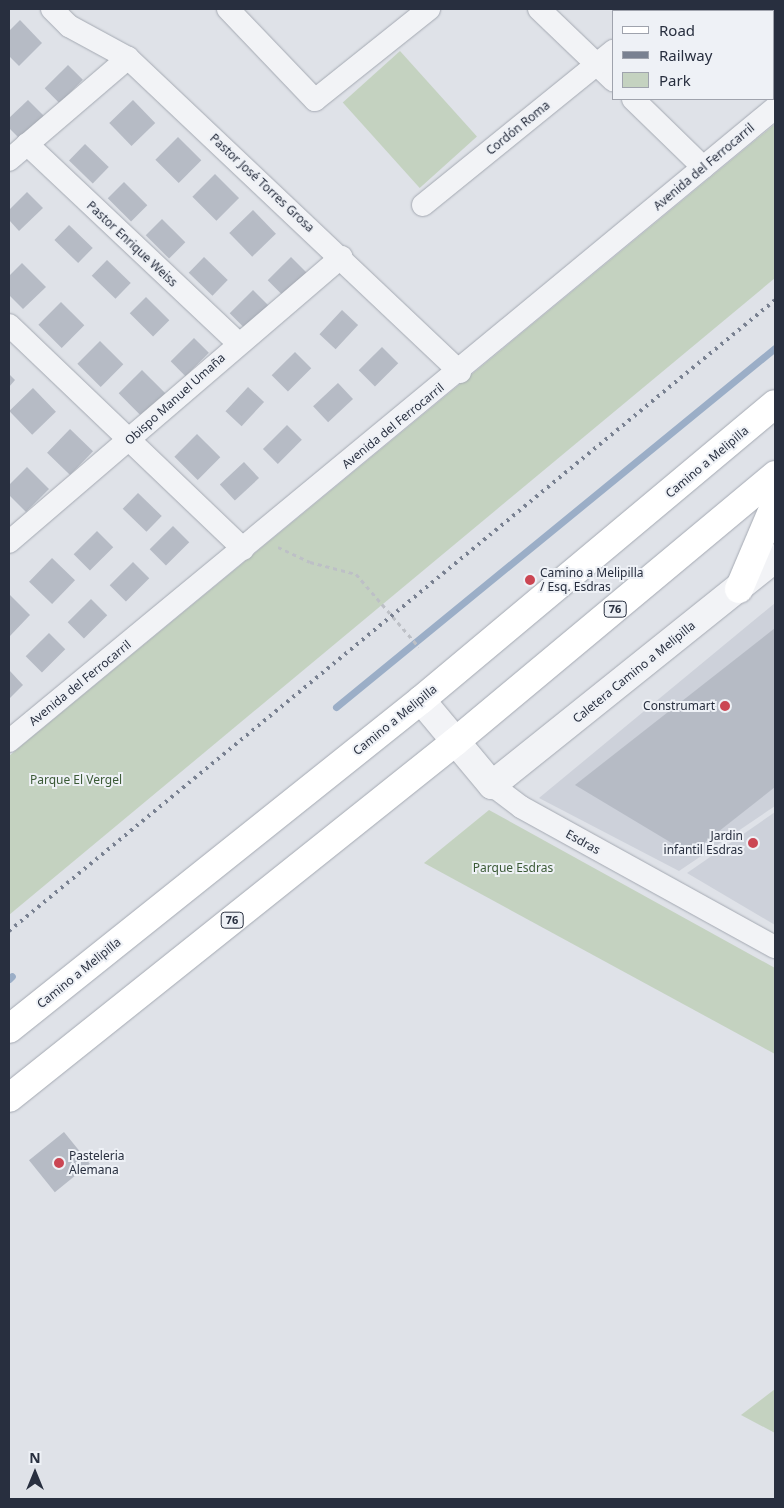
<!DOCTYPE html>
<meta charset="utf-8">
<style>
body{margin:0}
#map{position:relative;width:784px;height:1508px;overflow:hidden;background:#dfe2e8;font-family:"Noto Sans",sans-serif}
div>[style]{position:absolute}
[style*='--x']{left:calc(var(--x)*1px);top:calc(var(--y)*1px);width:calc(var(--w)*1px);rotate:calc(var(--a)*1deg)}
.built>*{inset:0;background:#cdd1da}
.green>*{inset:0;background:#c4d2c0;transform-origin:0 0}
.stream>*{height:7px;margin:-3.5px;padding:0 3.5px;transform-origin:3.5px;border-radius:3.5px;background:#9baec7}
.building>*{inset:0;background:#b6bbc5;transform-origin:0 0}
.path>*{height:3px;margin-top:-1.5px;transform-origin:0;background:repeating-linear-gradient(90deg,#bdc0c6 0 4px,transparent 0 8px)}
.roads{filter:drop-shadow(0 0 1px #a4a9b2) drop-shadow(0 0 1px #a4a9b2)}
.minor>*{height:22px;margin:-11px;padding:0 11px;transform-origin:11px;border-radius:11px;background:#f2f3f6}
.tertiary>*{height:28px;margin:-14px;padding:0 14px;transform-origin:14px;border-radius:14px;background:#f2f3f6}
.primary>*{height:28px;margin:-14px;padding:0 14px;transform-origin:14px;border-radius:14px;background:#fff}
.rail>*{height:4px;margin-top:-2px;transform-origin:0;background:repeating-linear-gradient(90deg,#798191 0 2.5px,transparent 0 7.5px)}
.dots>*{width:14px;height:14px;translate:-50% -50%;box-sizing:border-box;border:2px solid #eef1f6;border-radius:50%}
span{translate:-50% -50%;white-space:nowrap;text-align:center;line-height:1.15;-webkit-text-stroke:4px #eef1f6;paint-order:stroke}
.shield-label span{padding:1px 4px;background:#eef1f6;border:1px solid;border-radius:4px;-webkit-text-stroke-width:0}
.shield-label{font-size:11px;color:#282f3f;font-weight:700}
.street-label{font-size:12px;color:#282f3f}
.poi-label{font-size:12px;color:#282f3f}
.left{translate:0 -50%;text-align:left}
.right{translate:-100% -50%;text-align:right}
.park-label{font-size:12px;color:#3b5a36}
.frame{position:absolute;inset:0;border:10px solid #282f3f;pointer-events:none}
.legend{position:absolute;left:612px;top:10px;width:162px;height:90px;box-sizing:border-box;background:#eef1f6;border:1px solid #9fa3ad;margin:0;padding:6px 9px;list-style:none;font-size:15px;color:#282f3f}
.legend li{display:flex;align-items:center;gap:10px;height:25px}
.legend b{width:25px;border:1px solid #9fa3ad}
.north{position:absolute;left:10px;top:1448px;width:50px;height:50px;-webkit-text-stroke:4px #eef1f6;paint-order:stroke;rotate:0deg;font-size:14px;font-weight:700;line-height:20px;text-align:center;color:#282f3f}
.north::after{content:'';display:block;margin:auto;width:18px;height:22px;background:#282f3f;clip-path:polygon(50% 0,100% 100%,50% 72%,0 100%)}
</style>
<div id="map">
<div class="built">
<i style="clip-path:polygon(775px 603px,775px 806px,679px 871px,539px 798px)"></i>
<i style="clip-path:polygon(775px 812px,775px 925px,687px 873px)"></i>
</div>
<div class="green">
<i style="left:400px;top:51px;width:115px;height:77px;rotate:48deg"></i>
<i style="clip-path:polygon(775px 124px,775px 278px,9px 915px,9px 756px)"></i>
<i style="clip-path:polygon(489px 810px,775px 968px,775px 1054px,424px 863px)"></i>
<i style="clip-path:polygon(775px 1389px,775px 1433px,741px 1415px)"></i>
</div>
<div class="stream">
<i style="--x:336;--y:707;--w:567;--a:-39.28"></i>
<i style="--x:9;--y:979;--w:4;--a:-45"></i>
</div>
<div class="building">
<i style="clip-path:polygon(20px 20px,42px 43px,19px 66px,9px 56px,9px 31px)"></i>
<i style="left:68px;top:65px;width:21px;height:33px;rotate:45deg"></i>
<i style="clip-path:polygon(28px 100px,44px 116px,20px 139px,9px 128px,9px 118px)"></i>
<i style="left:133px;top:100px;width:32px;height:33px;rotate:46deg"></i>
<i style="left:178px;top:137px;width:33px;height:32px;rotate:45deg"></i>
<i style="left:85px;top:144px;width:33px;height:23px;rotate:44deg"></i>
<i style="left:215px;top:174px;width:34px;height:32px;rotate:45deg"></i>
<i style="left:124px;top:182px;width:33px;height:23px;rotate:45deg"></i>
<i style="clip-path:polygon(27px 192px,43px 208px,19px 231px,9px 220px,9px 210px)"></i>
<i style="left:253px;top:210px;width:33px;height:33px;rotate:46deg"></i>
<i style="left:162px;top:219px;width:33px;height:23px;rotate:45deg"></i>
<i style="left:69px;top:225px;width:33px;height:21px;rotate:44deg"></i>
<i style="left:204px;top:257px;width:33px;height:22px;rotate:44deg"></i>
<i style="left:291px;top:257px;width:23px;height:33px;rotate:45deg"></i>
<i style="left:107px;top:260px;width:33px;height:22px;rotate:44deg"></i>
<i style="clip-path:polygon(22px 263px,46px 287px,23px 309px,9px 295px,9px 276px)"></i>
<i style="left:253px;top:290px;width:23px;height:33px;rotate:45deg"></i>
<i style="left:146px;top:297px;width:33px;height:23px;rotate:45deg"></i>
<i style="left:61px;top:302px;width:33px;height:32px;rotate:45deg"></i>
<i style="left:342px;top:310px;width:22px;height:33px;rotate:43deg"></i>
<i style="left:194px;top:338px;width:21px;height:33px;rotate:45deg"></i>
<i style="left:100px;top:341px;width:33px;height:32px;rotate:45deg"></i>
<i style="left:382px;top:347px;width:23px;height:33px;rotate:45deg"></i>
<i style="left:295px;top:352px;width:23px;height:33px;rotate:45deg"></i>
<i style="left:142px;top:370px;width:33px;height:33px;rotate:45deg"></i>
<i style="clip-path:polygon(9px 374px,15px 380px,9px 387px)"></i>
<i style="left:338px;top:383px;width:22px;height:34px;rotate:47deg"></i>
<i style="left:248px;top:387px;width:22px;height:33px;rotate:43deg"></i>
<i style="left:33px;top:388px;width:33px;height:33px;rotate:46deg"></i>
<i style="left:287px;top:425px;width:21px;height:34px;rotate:45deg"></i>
<i style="left:70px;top:429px;width:32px;height:33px;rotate:44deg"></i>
<i style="left:197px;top:434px;width:33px;height:32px;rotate:45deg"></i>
<i style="left:244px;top:462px;width:22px;height:33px;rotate:47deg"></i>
<i style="clip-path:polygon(27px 467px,49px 489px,26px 512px,9px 495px,9px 485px)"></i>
<i style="left:138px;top:493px;width:33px;height:22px;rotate:44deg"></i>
<i style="left:173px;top:526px;width:23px;height:33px;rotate:45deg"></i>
<i style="left:97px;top:531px;width:23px;height:33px;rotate:45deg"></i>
<i style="left:52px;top:558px;width:32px;height:33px;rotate:44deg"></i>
<i style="left:133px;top:562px;width:23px;height:33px;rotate:45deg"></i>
<i style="clip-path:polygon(9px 594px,30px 615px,9px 637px)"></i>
<i style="left:91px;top:599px;width:23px;height:33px;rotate:45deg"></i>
<i style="clip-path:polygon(775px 628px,775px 787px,690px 854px,575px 785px)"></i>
<i style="left:49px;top:633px;width:23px;height:33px;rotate:45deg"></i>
<i style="clip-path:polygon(9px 670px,23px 685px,9px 699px)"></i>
<i style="left:64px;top:1132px;width:41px;height:45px;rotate:51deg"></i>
</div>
<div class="path">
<i style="--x:278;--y:547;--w:35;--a:25"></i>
<i style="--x:310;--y:562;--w:48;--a:14.6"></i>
<i style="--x:356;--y:574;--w:96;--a:49.2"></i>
</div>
<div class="roads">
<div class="minor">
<i style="--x:52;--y:9;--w:24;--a:45"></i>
<i style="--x:69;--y:26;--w:67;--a:28.5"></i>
<i style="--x:128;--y:58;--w:457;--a:43.4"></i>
<i style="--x:228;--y:9;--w:126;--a:46.3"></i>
<i style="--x:315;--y:100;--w:146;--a:-38.6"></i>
<i style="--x:539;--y:9;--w:103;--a:43.8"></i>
<i style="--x:661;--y:11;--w:4;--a:-34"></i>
<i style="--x:633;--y:99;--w:98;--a:44.2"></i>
<i style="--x:27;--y:144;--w:290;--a:43.3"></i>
<i style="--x:9;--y:160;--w:157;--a:-40.6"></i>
<i style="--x:423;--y:205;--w:245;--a:-39"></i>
<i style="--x:9;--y:325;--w:324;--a:43.7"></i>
<i style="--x:9;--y:542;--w:438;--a:-40.6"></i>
<i style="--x:9;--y:741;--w:994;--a:-39.57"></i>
<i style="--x:492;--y:785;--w:36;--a:37"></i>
<i style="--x:521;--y:807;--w:290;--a:28.9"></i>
</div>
<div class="tertiary">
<i style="--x:421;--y:700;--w:111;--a:50.1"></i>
<i style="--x:492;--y:785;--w:363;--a:-38.7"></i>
</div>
<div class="primary">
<i style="--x:739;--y:589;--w:92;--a:-67"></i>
<i style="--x:9;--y:1029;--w:527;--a:-38.61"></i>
<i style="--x:421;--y:700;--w:461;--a:-39.9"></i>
<i style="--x:9;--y:1098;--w:571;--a:-38.6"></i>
<i style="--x:455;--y:742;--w:417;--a:-39.8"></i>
</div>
</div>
<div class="rail">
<i style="--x:9;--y:931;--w:992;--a:-39.48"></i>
</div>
<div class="dots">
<i style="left:530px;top:580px;background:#cb4653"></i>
<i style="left:725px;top:706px;background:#cb4653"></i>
<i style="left:753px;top:843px;background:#cb4653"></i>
<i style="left:59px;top:1163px;background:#cb4653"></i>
</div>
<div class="shield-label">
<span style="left:615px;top:609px">76</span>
<span style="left:232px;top:920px">76</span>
</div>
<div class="street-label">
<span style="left:518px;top:128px;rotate:-39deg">Cordón Roma</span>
<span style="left:704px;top:167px;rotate:-40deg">Avenida del Ferrocarril</span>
<span style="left:262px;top:183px;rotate:43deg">Pastor José Torres Grosa</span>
<span style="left:132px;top:244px;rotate:43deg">Pastor Enrique Weiss</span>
<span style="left:175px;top:399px;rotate:-42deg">Obispo Manuel Umaña</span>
<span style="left:393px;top:426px;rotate:-39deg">Avenida del Ferrocarril</span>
<span style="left:707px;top:462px;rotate:-40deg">Camino a Melipilla</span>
<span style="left:634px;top:672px;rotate:-39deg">Caletera Camino a Melipilla</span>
<span style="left:80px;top:683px;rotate:-39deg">Avenida del Ferrocarril</span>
<span style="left:395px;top:720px;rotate:-39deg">Camino a Melipilla</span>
<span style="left:583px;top:842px;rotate:29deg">Esdras</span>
<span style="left:79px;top:973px;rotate:-39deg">Camino a Melipilla</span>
</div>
<div class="poi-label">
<span class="left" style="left:540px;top:580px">Camino a Melipilla<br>/ Esq. Esdras</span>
<span class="right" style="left:715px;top:706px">Construmart</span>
<span class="right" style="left:743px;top:843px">Jardin<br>infantil Esdras</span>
<span class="left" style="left:69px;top:1163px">Pasteleria<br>Alemana</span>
</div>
<div class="park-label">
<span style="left:76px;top:780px">Parque El Vergel</span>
<span style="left:513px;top:868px">Parque Esdras</span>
</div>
<div class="frame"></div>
<ul class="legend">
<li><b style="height:6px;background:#fff"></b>Road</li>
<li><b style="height:6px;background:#798191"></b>Railway</li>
<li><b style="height:14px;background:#c4d2c0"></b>Park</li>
</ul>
<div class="north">N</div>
</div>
